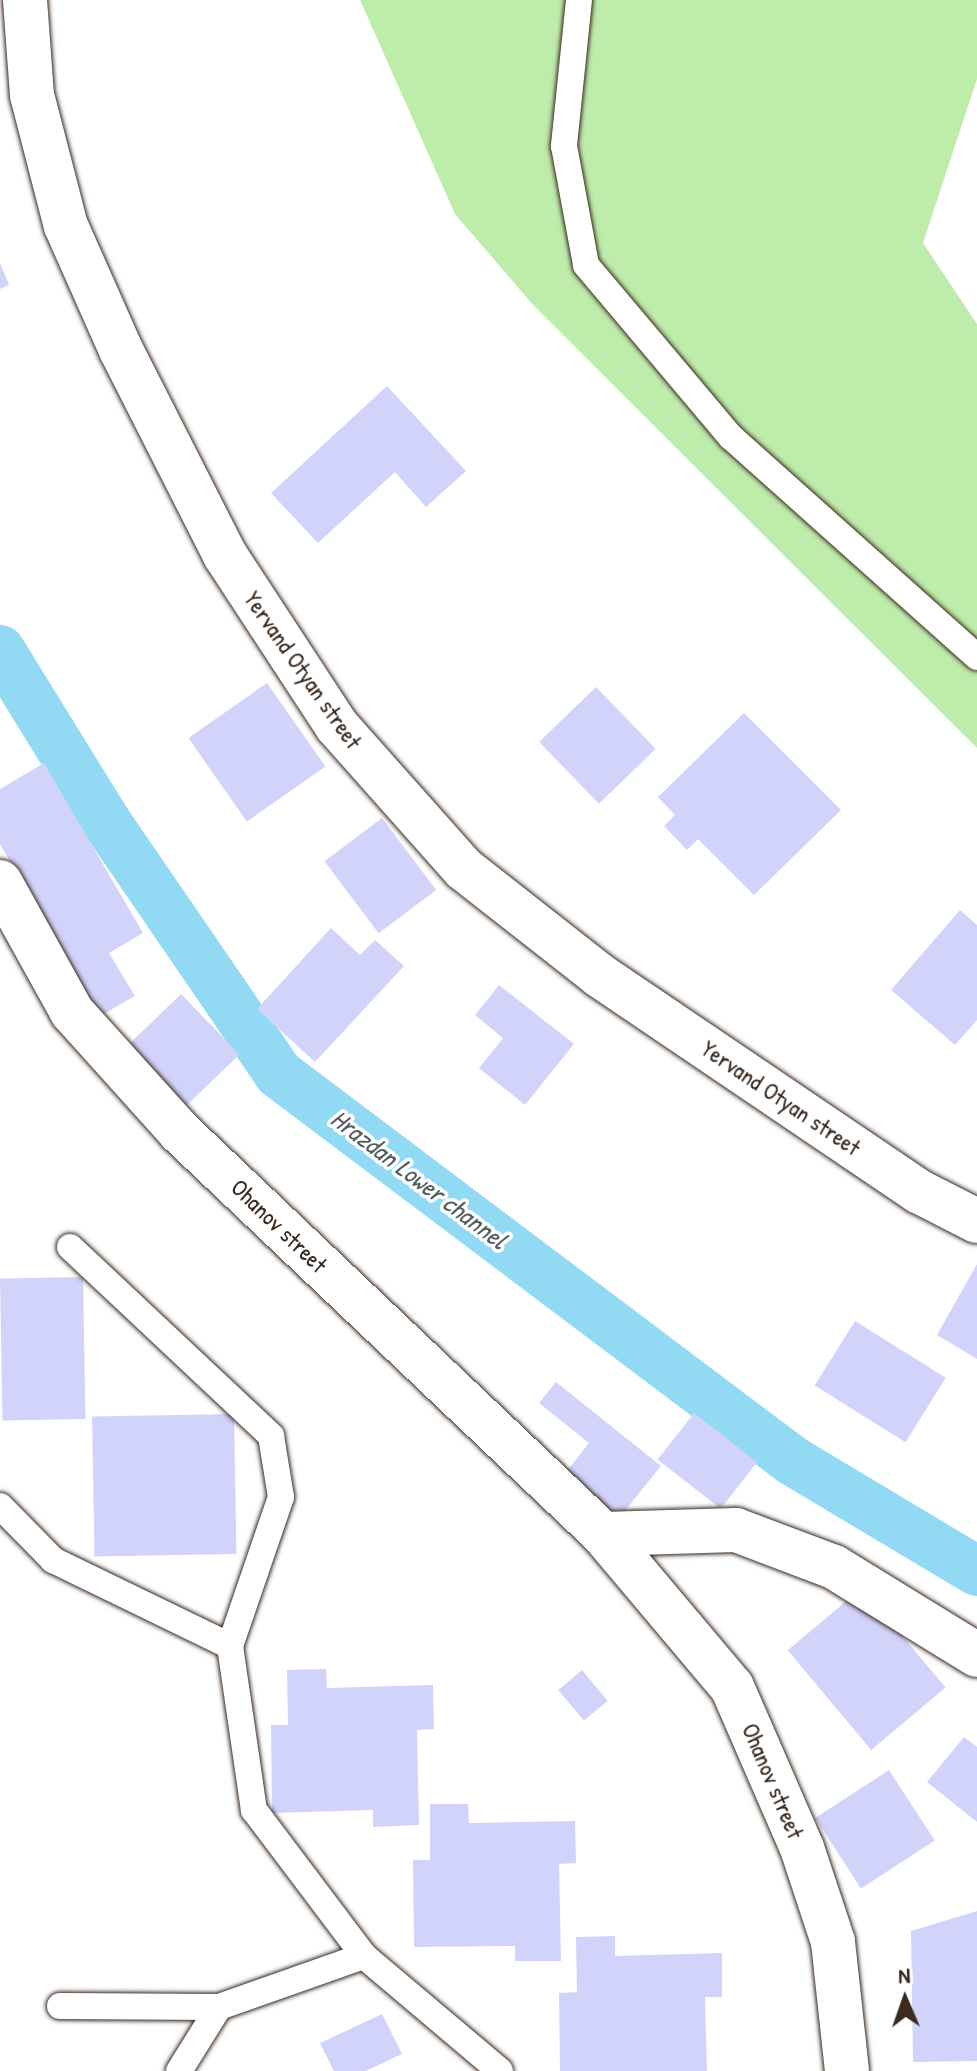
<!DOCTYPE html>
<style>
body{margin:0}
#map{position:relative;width:977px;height:2071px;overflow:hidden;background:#fff;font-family:"Patrick Hand",sans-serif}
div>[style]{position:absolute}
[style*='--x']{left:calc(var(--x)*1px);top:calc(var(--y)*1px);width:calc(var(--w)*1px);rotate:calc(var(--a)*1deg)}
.green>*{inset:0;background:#beecaa}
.canal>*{height:50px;margin:-25px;padding:0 25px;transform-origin:25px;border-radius:25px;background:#92d9f3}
.building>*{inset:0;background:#d2d3fb;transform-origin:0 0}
.roads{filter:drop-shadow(0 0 2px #3b2a1e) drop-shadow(0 0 2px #3b2a1e)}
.lane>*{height:26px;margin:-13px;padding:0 13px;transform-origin:13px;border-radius:13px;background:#fff}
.street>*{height:44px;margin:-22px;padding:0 22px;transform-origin:22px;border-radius:22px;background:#fff}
span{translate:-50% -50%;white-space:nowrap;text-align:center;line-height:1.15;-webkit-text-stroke:7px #fff;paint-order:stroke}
.street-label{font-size:24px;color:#3b2a1e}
.water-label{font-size:26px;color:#555f5e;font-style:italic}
.north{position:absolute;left:865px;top:1959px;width:80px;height:80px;-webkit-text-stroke:6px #fff;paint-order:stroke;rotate:358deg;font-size:22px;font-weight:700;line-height:32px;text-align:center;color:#3b2a1e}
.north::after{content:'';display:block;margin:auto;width:28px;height:36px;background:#3b2a1e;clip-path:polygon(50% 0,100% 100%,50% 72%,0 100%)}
</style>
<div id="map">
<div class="green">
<i style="clip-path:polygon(360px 0,977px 0,977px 79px,923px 243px,977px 324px,977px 748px,534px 306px,455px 214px)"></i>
</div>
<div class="canal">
<i style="--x:0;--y:650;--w:203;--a:58.3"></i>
<i style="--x:107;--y:823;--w:304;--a:55.6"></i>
<i style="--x:279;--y:1074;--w:643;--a:36.98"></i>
<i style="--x:793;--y:1461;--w:214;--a:30.9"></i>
</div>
<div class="building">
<i style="clip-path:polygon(0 263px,9px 285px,0 289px)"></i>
<i style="clip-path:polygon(387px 386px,466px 471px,426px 507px,395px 472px,318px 543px,271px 493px)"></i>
<i style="left:267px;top:683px;width:102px;height:96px;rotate:55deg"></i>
<i style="left:596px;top:687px;width:86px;height:79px;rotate:46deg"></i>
<i style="clip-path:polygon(744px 713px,841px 810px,754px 895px,698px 839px,687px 850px,664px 826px,675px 815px,658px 797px)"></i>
<i style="clip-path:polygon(44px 763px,143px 933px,109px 953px,135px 996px,100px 1016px,0 844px,0 789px)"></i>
<i style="left:382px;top:818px;width:90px;height:72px;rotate:53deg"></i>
<i style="clip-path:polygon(960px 910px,977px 925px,977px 1020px,955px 1045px,891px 990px)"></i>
<i style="clip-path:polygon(331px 928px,360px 955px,375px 940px,404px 966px,315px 1062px,257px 1009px)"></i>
<i style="clip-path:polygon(499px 985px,574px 1044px,525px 1105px,479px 1068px,503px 1038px,475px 1015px)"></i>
<i style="left:181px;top:994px;width:84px;height:76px;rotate:46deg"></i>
<i style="clip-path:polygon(977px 1264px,977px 1359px,937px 1335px)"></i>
<i style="left:83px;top:1277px;width:142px;height:83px;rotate:89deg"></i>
<i style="left:855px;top:1321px;width:107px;height:76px;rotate:32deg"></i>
<i style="clip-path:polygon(556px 1382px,661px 1466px,615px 1523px,560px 1480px,589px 1443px,539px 1403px)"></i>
<i style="left:694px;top:1413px;width:80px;height:59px;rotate:38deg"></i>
<i style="left:234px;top:1414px;width:140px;height:142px;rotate:89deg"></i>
<i style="left:862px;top:1588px;width:130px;height:97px;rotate:50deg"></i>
<i style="clip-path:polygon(326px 1669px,327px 1688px,433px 1685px,434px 1729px,417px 1730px,419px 1825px,373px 1827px,373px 1810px,272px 1813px,271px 1725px,288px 1725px,287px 1670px)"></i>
<i style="left:582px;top:1670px;width:40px;height:31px;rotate:50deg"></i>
<i style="clip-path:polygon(964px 1737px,977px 1747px,977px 1822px,927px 1782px)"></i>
<i style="left:889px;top:1770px;width:84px;height:88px;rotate:57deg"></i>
<i style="clip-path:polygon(430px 1804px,468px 1804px,469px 1823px,575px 1821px,576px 1863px,559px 1864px,561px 1961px,515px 1961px,515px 1946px,414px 1947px,413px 1860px,430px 1860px)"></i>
<i style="clip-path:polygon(977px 1911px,977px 2061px,913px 2062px,911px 1931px)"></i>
<i style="clip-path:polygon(615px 1936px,615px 1956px,722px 1953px,722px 1997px,705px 1997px,707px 2071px,560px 2071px,559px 1993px,577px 1992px,576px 1937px)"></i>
<i style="clip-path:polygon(382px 2014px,402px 2054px,366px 2071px,334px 2071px,320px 2043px)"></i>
</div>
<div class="roads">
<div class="lane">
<i style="--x:579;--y:0;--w:147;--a:95.9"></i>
<i style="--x:564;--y:146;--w:121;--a:79.5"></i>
<i style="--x:586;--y:265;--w:225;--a:49.9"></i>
<i style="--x:731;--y:437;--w:330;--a:41.8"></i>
<i style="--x:70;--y:1247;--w:276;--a:43.2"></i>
<i style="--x:271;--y:1436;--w:62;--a:80.7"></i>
<i style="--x:281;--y:1497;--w:157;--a:108.9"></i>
<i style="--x:0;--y:1506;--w:76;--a:45.5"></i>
<i style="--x:53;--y:1560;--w:197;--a:25.9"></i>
<i style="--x:230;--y:1646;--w:166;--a:81.7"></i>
<i style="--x:254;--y:1810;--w:183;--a:53"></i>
<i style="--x:364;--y:1956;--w:178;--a:40.2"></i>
<i style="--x:60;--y:2006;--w:159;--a:0.4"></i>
<i style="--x:219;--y:2007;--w:154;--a:-19.4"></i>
<i style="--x:179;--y:2071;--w:75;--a:-58"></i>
</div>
<div class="street">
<i style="--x:25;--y:0;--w:95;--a:85.8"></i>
<i style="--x:32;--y:95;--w:135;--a:75.5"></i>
<i style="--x:66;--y:226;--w:136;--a:66.1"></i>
<i style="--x:121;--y:350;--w:230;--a:63.1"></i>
<i style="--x:225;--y:555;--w:204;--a:56.8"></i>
<i style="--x:337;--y:726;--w:191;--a:48.4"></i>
<i style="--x:464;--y:869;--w:172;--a:38.1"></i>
<i style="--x:599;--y:975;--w:387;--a:34.1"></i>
<i style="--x:920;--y:1192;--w:64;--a:27"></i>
<i style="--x:0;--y:882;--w:149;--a:61"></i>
<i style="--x:72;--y:1012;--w:161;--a:48"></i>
<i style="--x:180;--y:1132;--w:584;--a:43.54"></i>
<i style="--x:603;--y:1534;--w:200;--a:49.9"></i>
<i style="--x:732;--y:1687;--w:176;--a:66.5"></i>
<i style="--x:802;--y:1848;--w:99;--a:71.7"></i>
<i style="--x:833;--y:1942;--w:130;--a:83.8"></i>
<i style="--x:603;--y:1534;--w:133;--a:-1.7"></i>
<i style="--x:736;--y:1530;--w:105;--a:20.7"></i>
<i style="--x:834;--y:1567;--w:168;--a:31.6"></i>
</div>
</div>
<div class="street-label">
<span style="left:303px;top:670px;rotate:55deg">Yervand Otyan street</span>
<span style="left:781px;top:1098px;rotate:34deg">Yervand Otyan street</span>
<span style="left:279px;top:1226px;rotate:44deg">Ohanov street</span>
<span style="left:773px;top:1781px;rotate:67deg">Ohanov street</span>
</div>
<div class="water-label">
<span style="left:419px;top:1179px;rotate:37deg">Hrazdan Lower channel</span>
</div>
<div class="north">N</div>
</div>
